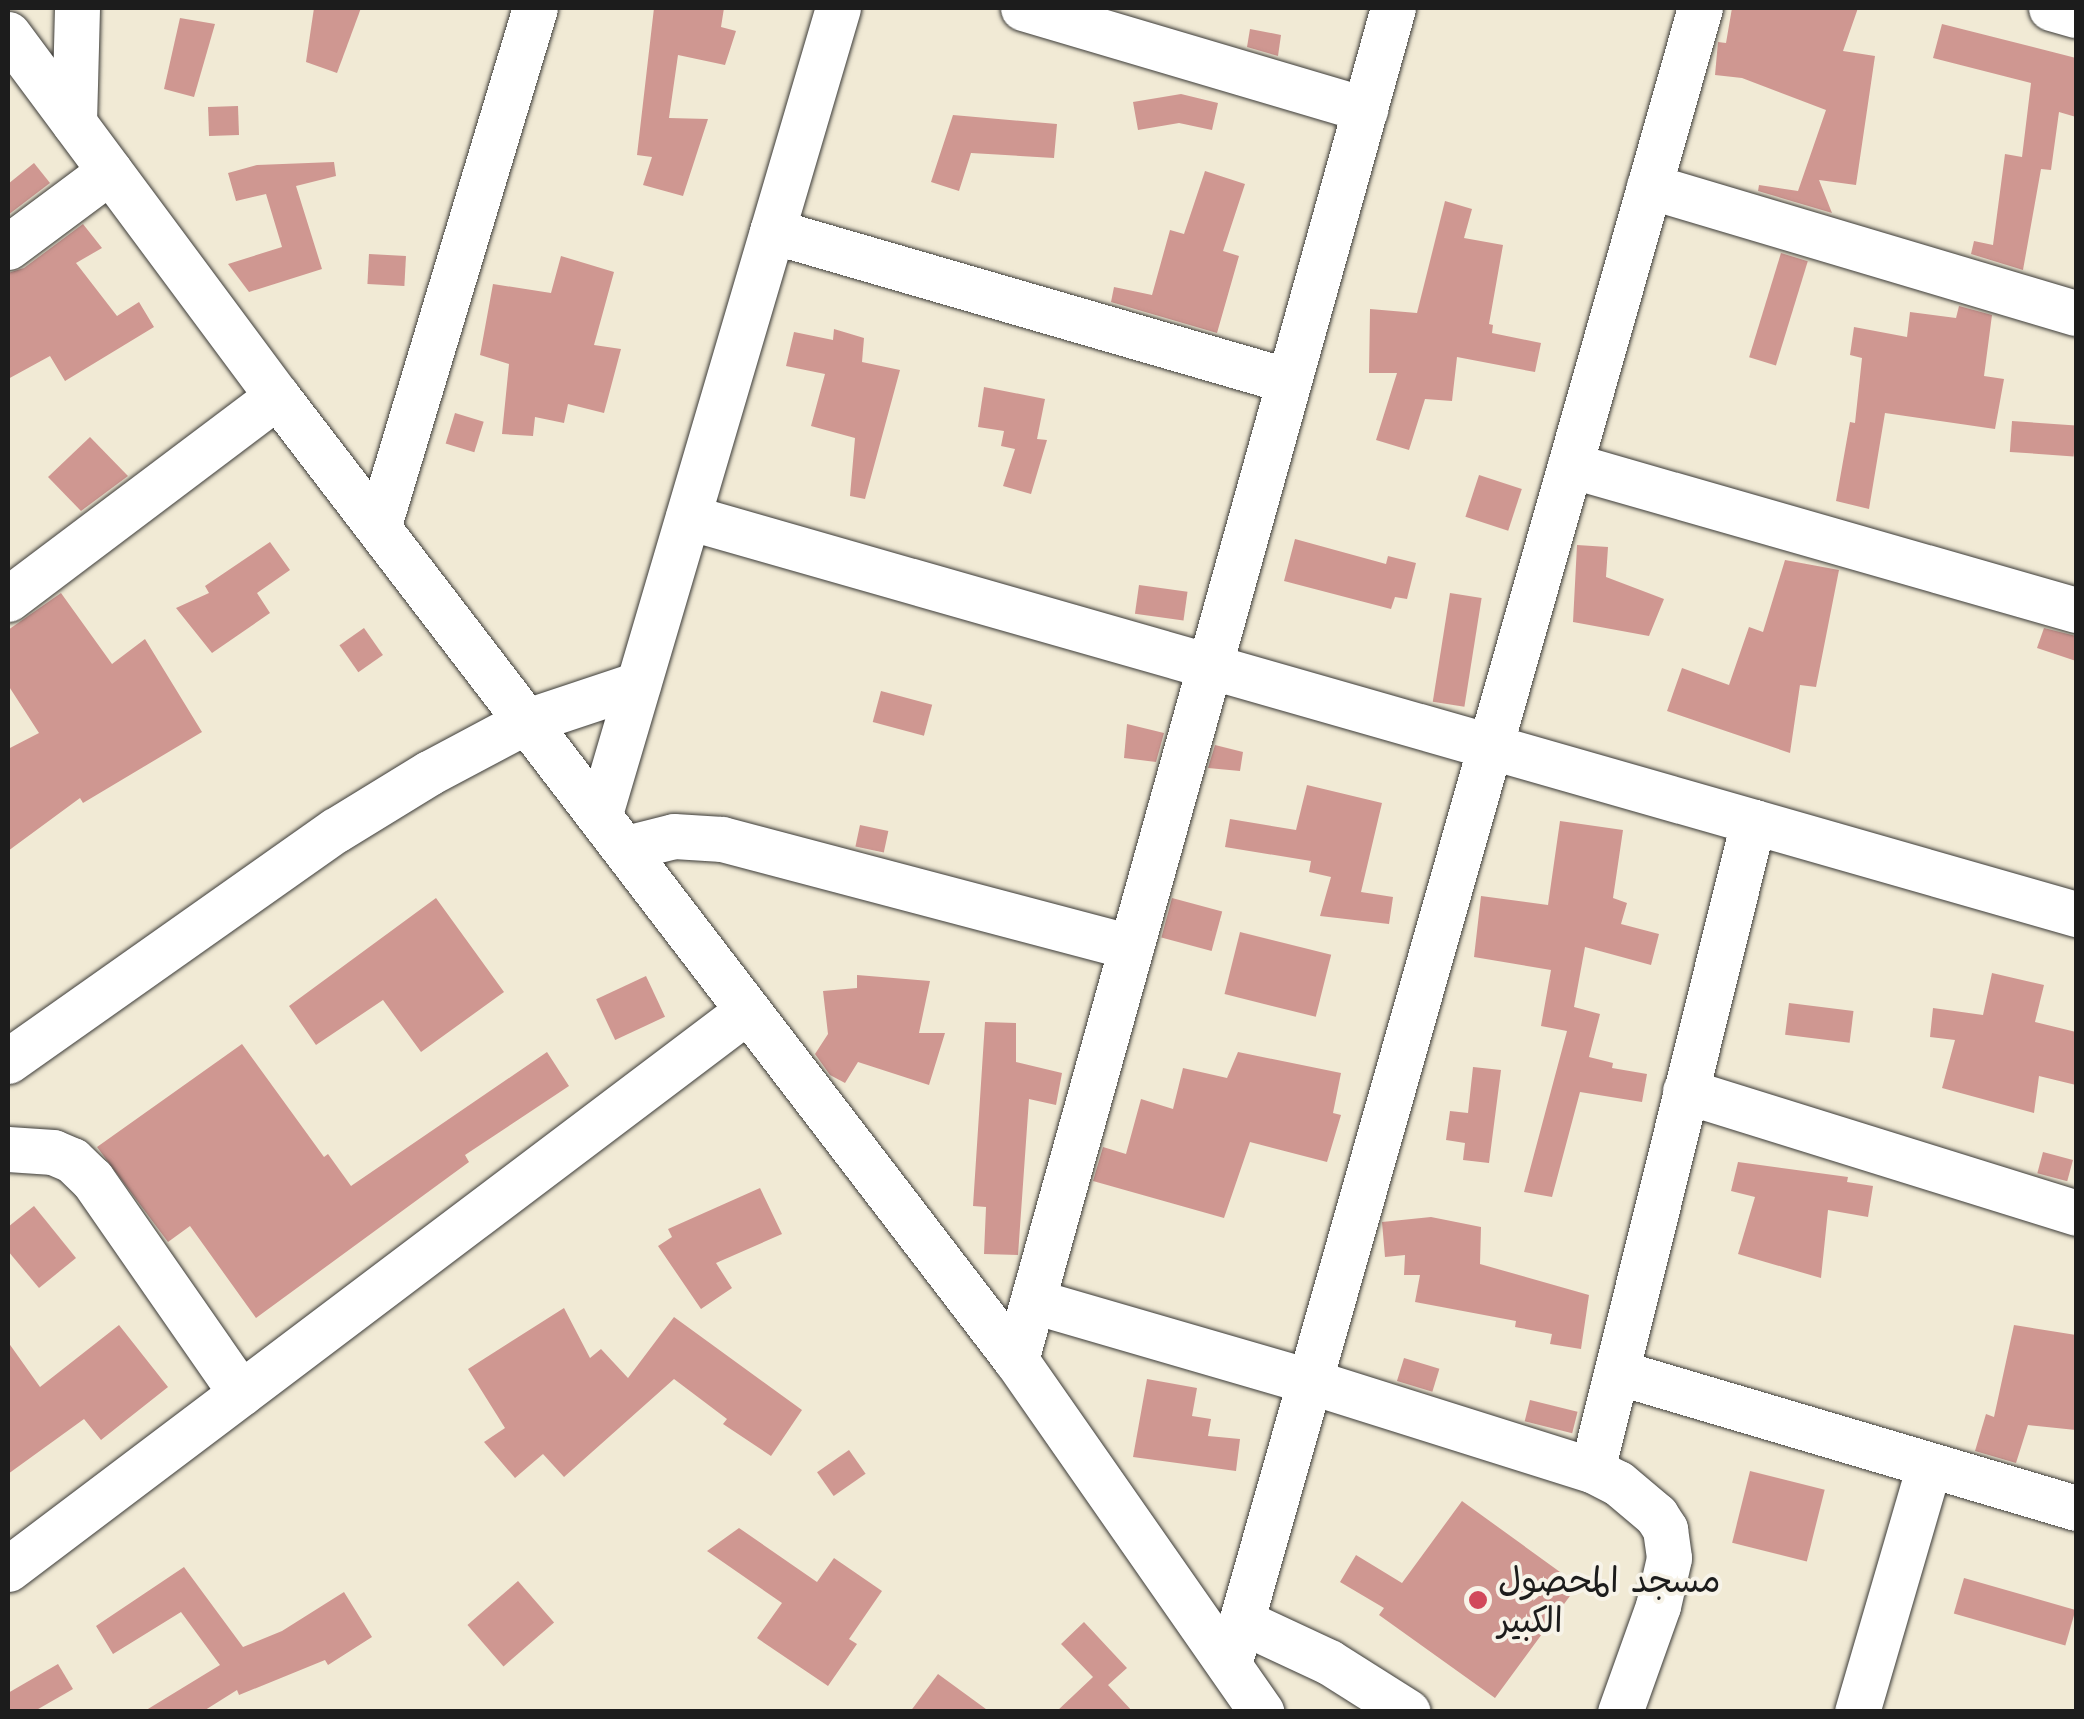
<!DOCTYPE html>
<meta charset="utf-8">
<style>
body{margin:0}
#map{position:relative;width:2084px;height:1719px;overflow:hidden;background:#f1ead5;font-family:"Shantell Sans","Playpen Sans Arabic",sans-serif}
div>[style]{position:absolute}
[style*='--x']{left:calc(var(--x)*1px);top:calc(var(--y)*1px);width:calc(var(--w)*1px);rotate:calc(var(--a)*1deg)}
.building>*{inset:0;background:#cf9791;transform-origin:0 0}
.roads{filter:drop-shadow(0 0 2px #3c3b38) drop-shadow(0 0 2px #3c3b38)}
.minor>*{height:45px;margin:-22.5px;padding:0 22.5px;transform-origin:22.5px;border-radius:22.5px;background:#fff}
.dots>*{width:28px;height:28px;translate:-50% -50%;box-sizing:border-box;border:5px solid #f7f3e8;border-radius:50%}
span{translate:-50% -50%;white-space:nowrap;text-align:center;line-height:1.15;-webkit-text-stroke:8px #f7f3e8;paint-order:stroke}
.poi-label{font-size:35px;color:#1c1c1c}
.left{translate:0 -50%;text-align:left}
.frame{position:absolute;inset:0;border:10px solid #1c1c1c;pointer-events:none}
</style>
<div id="map">
<div class="building">
<i style="clip-path:polygon(314px 8px,361px 8px,337px 73px,306px 62px)"></i>
<i style="clip-path:polygon(654px 8px,724px 8px,721px 27px,736px 31px,725px 65px,678px 55px,669px 118px,708px 119px,683px 196px,643px 185px,652px 157px,637px 155px)"></i>
<i style="clip-path:polygon(1732px 8px,1858px 8px,1843px 51px,1875px 56px,1856px 185px,1819px 180px,1832px 213px,1758px 191px,1759px 185px,1798px 191px,1826px 110px,1742px 78px,1715px 75px,1718px 42px,1726px 43px)"></i>
<i style="clip-path:polygon(180px 18px,215px 24px,194px 97px,164px 89px)"></i>
<i style="clip-path:polygon(1942px 24px,2076px 58px,2076px 117px,2059px 112px,2051px 170px,2041px 169px,2023px 270px,1971px 254px,1974px 241px,1993px 245px,2005px 154px,2022px 157px,2031px 83px,1933px 58px)"></i>
<i style="clip-path:polygon(1250px 29px,1281px 35px,1278px 56px,1247px 47px)"></i>
<i style="clip-path:polygon(1181px 94px,1218px 103px,1212px 130px,1179px 123px,1138px 130px,1133px 102px)"></i>
<i style="left:238px;top:106px;width:29px;height:30px;rotate:88deg"></i>
<i style="clip-path:polygon(953px 115px,1057px 124px,1054px 158px,971px 153px,959px 191px,931px 182px)"></i>
<i style="clip-path:polygon(334px 162px,336px 176px,296px 186px,322px 269px,249px 292px,228px 264px,282px 247px,266px 194px,236px 201px,228px 173px,257px 165px)"></i>
<i style="clip-path:polygon(34px 163px,50px 183px,8px 215px,8px 184px)"></i>
<i style="clip-path:polygon(1205px 171px,1245px 184px,1223px 251px,1239px 256px,1217px 333px,1111px 302px,1114px 287px,1152px 295px,1170px 230px,1184px 234px)"></i>
<i style="clip-path:polygon(1445px 201px,1472px 209px,1464px 238px,1503px 245px,1489px 324px,1493px 325px,1492px 333px,1541px 343px,1535px 372px,1457px 357px,1452px 401px,1425px 399px,1409px 450px,1376px 440px,1397px 373px,1369px 373px,1370px 309px,1417px 313px)"></i>
<i style="clip-path:polygon(83px 224px,102px 248px,76px 263px,117px 316px,139px 302px,154px 327px,65px 381px,50px 356px,8px 379px,8px 273px,24px 268px)"></i>
<i style="left:1781px;top:253px;width:28px;height:109px;rotate:17deg"></i>
<i style="left:369px;top:254px;width:37px;height:30px;rotate:3deg"></i>
<i style="clip-path:polygon(561px 256px,614px 272px,594px 345px,621px 349px,604px 413px,568px 404px,564px 423px,535px 417px,533px 436px,502px 434px,509px 364px,480px 355px,493px 284px,551px 293px)"></i>
<i style="clip-path:polygon(1959px 306px,1992px 315px,1984px 376px,2004px 379px,1995px 429px,1885px 413px,1869px 509px,1836px 501px,1850px 422px,1855px 423px,1862px 358px,1850px 355px,1854px 327px,1907px 337px,1910px 312px,1956px 318px)"></i>
<i style="clip-path:polygon(834px 329px,864px 338px,862px 362px,900px 370px,865px 499px,850px 496px,855px 438px,811px 426px,825px 374px,786px 366px,794px 332px,833px 340px)"></i>
<i style="clip-path:polygon(984px 387px,1045px 399px,1037px 439px,1047px 440px,1031px 494px,1003px 486px,1015px 449px,1001px 446px,1004px 431px,978px 427px)"></i>
<i style="left:455px;top:413px;width:30px;height:32px;rotate:17deg"></i>
<i style="left:2012px;top:421px;width:64px;height:31px;rotate:4deg"></i>
<i style="clip-path:polygon(90px 437px,128px 476px,81px 511px,48px 477px)"></i>
<i style="left:1479px;top:475px;width:45px;height:44px;rotate:18deg"></i>
<i style="clip-path:polygon(1295px 539px,1386px 564px,1388px 556px,1416px 563px,1407px 599px,1395px 597px,1391px 609px,1284px 581px)"></i>
<i style="clip-path:polygon(270px 542px,290px 570px,257px 593px,270px 613px,212px 653px,176px 608px,209px 593px,205px 586px)"></i>
<i style="clip-path:polygon(1577px 545px,1608px 547px,1606px 577px,1664px 599px,1649px 636px,1573px 622px)"></i>
<i style="clip-path:polygon(1785px 560px,1839px 570px,1816px 687px,1800px 685px,1790px 753px,1667px 711px,1682px 668px,1729px 685px,1749px 627px,1763px 632px)"></i>
<i style="left:1139px;top:585px;width:49px;height:29px;rotate:8deg"></i>
<i style="clip-path:polygon(61px 593px,112px 664px,145px 639px,202px 732px,83px 803px,80px 798px,8px 851px,8px 749px,39px 733px,8px 685px,8px 630px)"></i>
<i style="left:1450px;top:593px;width:32px;height:110px;rotate:9deg"></i>
<i style="left:364px;top:628px;width:33px;height:30px;rotate:55deg"></i>
<i style="clip-path:polygon(2044px 628px,2076px 636px,2076px 661px,2037px 648px)"></i>
<i style="left:881px;top:691px;width:53px;height:32px;rotate:15deg"></i>
<i style="clip-path:polygon(1127px 724px,1164px 733px,1156px 762px,1124px 758px)"></i>
<i style="clip-path:polygon(1215px 745px,1243px 752px,1240px 771px,1208px 768px)"></i>
<i style="clip-path:polygon(1307px 785px,1382px 803px,1361px 892px,1393px 897px,1389px 924px,1320px 916px,1331px 877px,1309px 872px,1311px 861px,1225px 847px,1230px 819px,1296px 830px)"></i>
<i style="clip-path:polygon(1560px 821px,1623px 830px,1613px 898px,1627px 903px,1621px 924px,1659px 934px,1651px 965px,1585px 947px,1574px 1007px,1600px 1014px,1589px 1057px,1613px 1063px,1612px 1068px,1647px 1074px,1642px 1102px,1580px 1092px,1552px 1197px,1524px 1192px,1567px 1031px,1541px 1026px,1551px 970px,1474px 957px,1481px 896px,1548px 905px)"></i>
<i style="left:860px;top:825px;width:29px;height:22px;rotate:12deg"></i>
<i style="clip-path:polygon(436px 898px,504px 992px,421px 1052px,383px 1000px,316px 1045px,289px 1006px)"></i>
<i style="left:1172px;top:898px;width:52px;height:41px;rotate:15deg"></i>
<i style="left:1240px;top:932px;width:94px;height:64px;rotate:14deg"></i>
<i style="clip-path:polygon(1992px 973px,2044px 985px,2035px 1022px,2076px 1032px,2076px 1085px,2039px 1076px,2034px 1113px,1942px 1088px,1955px 1040px,1930px 1037px,1933px 1008px,1983px 1015px)"></i>
<i style="clip-path:polygon(857px 975px,930px 981px,919px 1033px,945px 1033px,929px 1085px,858px 1062px,845px 1083px,830px 1075px,815px 1054px,828px 1034px,823px 991px,857px 988px)"></i>
<i style="left:646px;top:976px;width:45px;height:55px;rotate:65deg"></i>
<i style="left:1789px;top:1003px;width:65px;height:32px;rotate:7deg"></i>
<i style="clip-path:polygon(985px 1022px,1016px 1023px,1016px 1062px,1062px 1073px,1056px 1105px,1029px 1099px,1018px 1255px,984px 1254px,986px 1207px,973px 1206px)"></i>
<i style="clip-path:polygon(242px 1044px,324px 1157px,328px 1154px,351px 1186px,547px 1052px,569px 1086px,465px 1155px,469px 1162px,256px 1318px,190px 1226px,168px 1242px,97px 1147px)"></i>
<i style="clip-path:polygon(1238px 1052px,1341px 1073px,1333px 1113px,1341px 1115px,1327px 1162px,1250px 1142px,1224px 1218px,1093px 1181px,1103px 1147px,1126px 1154px,1141px 1099px,1173px 1109px,1183px 1068px,1227px 1078px)"></i>
<i style="clip-path:polygon(1473px 1067px,1501px 1070px,1489px 1163px,1463px 1160px,1465px 1143px,1446px 1140px,1450px 1111px,1468px 1113px)"></i>
<i style="left:2043px;top:1152px;width:31px;height:22px;rotate:15deg"></i>
<i style="clip-path:polygon(1738px 1162px,1848px 1177px,1847px 1182px,1873px 1186px,1868px 1217px,1828px 1210px,1821px 1278px,1738px 1254px,1755px 1197px,1731px 1191px)"></i>
<i style="clip-path:polygon(760px 1188px,782px 1234px,716px 1263px,732px 1288px,701px 1309px,658px 1246px,672px 1237px,668px 1229px)"></i>
<i style="clip-path:polygon(34px 1206px,76px 1258px,39px 1288px,8px 1251px,8px 1227px)"></i>
<i style="clip-path:polygon(1431px 1217px,1481px 1227px,1480px 1264px,1589px 1295px,1581px 1349px,1550px 1344px,1552px 1334px,1515px 1327px,1516px 1321px,1415px 1302px,1420px 1275px,1404px 1275px,1405px 1255px,1385px 1257px,1382px 1222px)"></i>
<i style="clip-path:polygon(564px 1308px,590px 1358px,601px 1349px,628px 1378px,674px 1317px,802px 1410px,771px 1456px,723px 1424px,727px 1419px,674px 1379px,564px 1477px,543px 1454px,515px 1478px,484px 1442px,505px 1428px,468px 1369px)"></i>
<i style="clip-path:polygon(119px 1325px,168px 1387px,101px 1440px,84px 1419px,8px 1474px,8px 1342px,40px 1387px)"></i>
<i style="clip-path:polygon(2014px 1325px,2076px 1335px,2076px 1430px,2028px 1425px,2016px 1463px,1975px 1451px,1986px 1414px,1994px 1417px)"></i>
<i style="left:1404px;top:1358px;width:37px;height:24px;rotate:17deg"></i>
<i style="clip-path:polygon(1147px 1379px,1197px 1388px,1192px 1416px,1211px 1419px,1208px 1436px,1240px 1439px,1236px 1471px,1133px 1457px)"></i>
<i style="left:1530px;top:1400px;width:49px;height:22px;rotate:14deg"></i>
<i style="left:849px;top:1450px;width:29px;height:39px;rotate:55deg"></i>
<i style="left:1750px;top:1471px;width:77px;height:74px;rotate:14deg"></i>
<i style="clip-path:polygon(1462px 1501px,1578px 1585px,1495px 1698px,1379px 1615px,1384px 1608px,1340px 1582px,1356px 1555px,1402px 1583px)"></i>
<i style="clip-path:polygon(739px 1528px,817px 1582px,834px 1558px,882px 1591px,849px 1639px,857px 1644px,828px 1686px,757px 1638px,782px 1603px,707px 1551px)"></i>
<i style="clip-path:polygon(184px 1567px,243px 1647px,282px 1631px,344px 1592px,372px 1637px,328px 1665px,325px 1660px,239px 1695px,237px 1690px,202px 1712px,143px 1712px,220px 1665px,181px 1612px,113px 1654px,96px 1626px)"></i>
<i style="left:1964px;top:1578px;width:116px;height:37px;rotate:16deg"></i>
<i style="left:518px;top:1581px;width:55px;height:67px;rotate:49deg"></i>
<i style="clip-path:polygon(1084px 1622px,1127px 1668px,1108px 1685px,1133px 1712px,1056px 1712px,1093px 1677px,1061px 1644px)"></i>
<i style="clip-path:polygon(58px 1664px,73px 1689px,33px 1712px,8px 1712px,8px 1693px)"></i>
<i style="clip-path:polygon(938px 1674px,990px 1712px,910px 1712px)"></i>
</div>
<div class="roads">
<div class="minor">
<i style="--x:1023;--y:8;--w:357;--a:16.5"></i>
<i style="--x:2051;--y:8;--w:26;--a:16"></i>
<i style="--x:8;--y:34;--w:451;--a:53.4"></i>
<i style="--x:277;--y:396;--w:1215;--a:52.53"></i>
<i style="--x:1016;--y:1360;--w:429;--a:55.1"></i>
<i style="--x:74;--y:123;--w:115;--a:-88.5"></i>
<i style="--x:1649;--y:186;--w:445;--a:16.6"></i>
<i style="--x:772;--y:231;--w:538;--a:16.18"></i>
<i style="--x:8;--y:247;--w:127;--a:-36.7"></i>
<i style="--x:1570;--y:465;--w:526;--a:15.99"></i>
<i style="--x:688;--y:517;--w:1444;--a:15.96"></i>
<i style="--x:379;--y:525;--w:540;--a:-73.21"></i>
<i style="--x:8;--y:599;--w:337;--a:-37"></i>
<i style="--x:600;--y:814;--w:840;--a:-73.55"></i>
<i style="--x:626;--y:848;--w:49;--a:-14"></i>
<i style="--x:674;--y:836;--w:48;--a:3.6"></i>
<i style="--x:722;--y:839;--w:423;--a:14.8"></i>
<i style="--x:8;--y:1061;--w:401;--a:-35.2"></i>
<i style="--x:336;--y:830;--w:109;--a:-31.5"></i>
<i style="--x:429;--y:773;--w:111;--a:-28"></i>
<i style="--x:527;--y:721;--w:117;--a:-18.4"></i>
<i style="--x:1685;--y:1091;--w:410;--a:17.3"></i>
<i style="--x:8;--y:1149;--w:45;--a:3.8"></i>
<i style="--x:53;--y:1152;--w:21;--a:23"></i>
<i style="--x:72;--y:1160;--w:28;--a:44"></i>
<i style="--x:92;--y:1179;--w:261;--a:55.2"></i>
<i style="--x:1033;--y:1301;--w:287;--a:16.2"></i>
<i style="--x:1309;--y:1381;--w:297;--a:17.5"></i>
<i style="--x:1592;--y:1470;--w:29;--a:27"></i>
<i style="--x:1618;--y:1483;--w:50;--a:40.1"></i>
<i style="--x:1656;--y:1515;--w:17;--a:57"></i>
<i style="--x:1665;--y:1529;--w:29;--a:82"></i>
<i style="--x:1669;--y:1558;--w:49;--a:102.9"></i>
<i style="--x:1658;--y:1606;--w:113;--a:109.7"></i>
<i style="--x:1016;--y:1360;--w:1404;--a:-74.42"></i>
<i style="--x:1617;--y:1372;--w:479;--a:16.5"></i>
<i style="--x:1592;--y:1470;--w:668;--a:-76.05"></i>
<i style="--x:8;--y:1569;--w:926;--a:-37.06"></i>
<i style="--x:1241;--y:1621;--w:97;--a:25"></i>
<i style="--x:1329;--y:1662;--w:93;--a:32.3"></i>
<i style="--x:1230;--y:1661;--w:1719;--a:-74.13"></i>
<i style="--x:1857;--y:1712;--w:256;--a:-73.7"></i>
</div>
</div>
<div class="dots">
<i style="left:1478px;top:1600px;background:#d1495b"></i>
</div>
<div class="poi-label">
<span class="left" style="left:1498px;top:1600px">مسجد المحصول<br>الكبير</span>
</div>
<div class="frame"></div>
</div>
